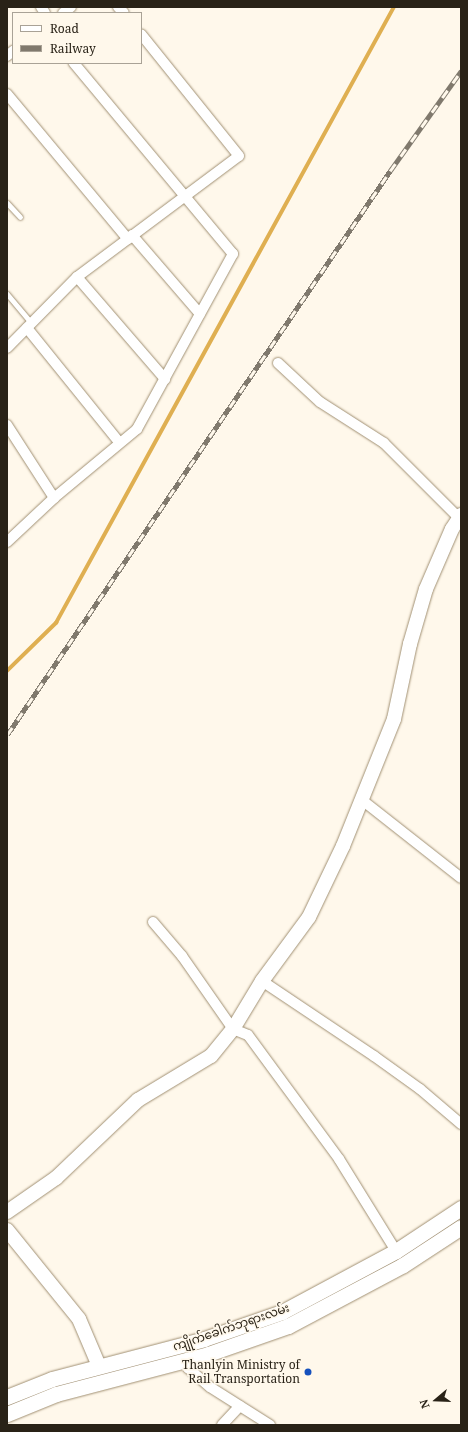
<!DOCTYPE html>
<meta charset="utf-8">
<style>
body{margin:0}
#map{position:relative;width:468px;height:1432px;overflow:hidden;background:#fff8eb;font-family:"Noto Serif","Noto Sans Myanmar",serif}
div>[style]{position:absolute}
[style*='--x']{left:calc(var(--x)*1px);top:calc(var(--y)*1px);width:calc(var(--w)*1px);rotate:calc(var(--a)*1deg)}
.stream>*{height:3.5px;margin:-1.75px;padding:0 1.75px;transform-origin:1.75px;border-radius:1.75px;background:#dfaf51}
.roads{filter:drop-shadow(0 0 1px #a19073) drop-shadow(0 0 1px #a19073)}
.lane>*{height:5px;margin:-2.5px;padding:0 2.5px;transform-origin:2.5px;border-radius:2.5px;background:#fff}
.street>*{height:10px;margin:-5px;padding:0 5px;transform-origin:5px;border-radius:5px;background:#fff}
.secondary>*{height:14px;margin:-7px;padding:0 7px;transform-origin:7px;border-radius:7px;background:#fff}
.primary>*{height:15px;margin:-7.5px;padding:0 7.5px;transform-origin:7.5px;border-radius:7.5px;background:#fff}
.rail>*{height:4.5px;margin-top:-2.25px;transform-origin:0;background:repeating-linear-gradient(90deg,#fff8eb 0 9px,#80796d 0 18px);box-sizing:border-box;border-block:1px solid #80796d}
.dots>*{width:11px;height:11px;translate:-50% -50%;box-sizing:border-box;border:2px solid #fff8eb;border-radius:50%}
span{translate:-50% -50%;white-space:nowrap;text-align:center;line-height:1.15;-webkit-text-stroke:3px #fff8eb;paint-order:stroke}
.street-label{font-size:12px;color:#292217}
.poi-label{font-size:12px;color:#292217}
.right{translate:-100% -50%;text-align:right}
.frame{position:absolute;inset:0;border:8px solid #292217;pointer-events:none}
.legend{position:absolute;left:12px;top:12px;width:130px;height:52px;box-sizing:border-box;background:#fff8eb;border:1px solid #a9a296;margin:0;padding:5px 7px;list-style:none;font-size:12px;color:#292217}
.legend li{display:flex;align-items:center;gap:8px;height:20px}
.legend b{width:20px;border:1px solid #a9a296}
.north{position:absolute;left:416px;top:1380px;width:40px;height:40px;-webkit-text-stroke:3px #fff8eb;paint-order:stroke;rotate:251deg;font-size:11px;font-weight:700;line-height:16px;text-align:center;color:#292217}
.north::after{content:'';display:block;margin:auto;width:14px;height:18px;background:#292217;clip-path:polygon(50% 0,100% 100%,50% 72%,0 100%)}
</style>
<div id="map">
<div class="stream">
<i style="--x:7;--y:671;--w:69;--a:-44.4"></i>
<i style="--x:56;--y:623;--w:703;--a:-61.25"></i>
</div>
<div class="roads">
<div class="lane">
<i style="--x:7;--y:203;--w:19;--a:47"></i>
<i style="--x:7;--y:294;--w:38;--a:50"></i>
</div>
<div class="street">
<i style="--x:41;--y:7;--w:7;--a:56"></i>
<i style="--x:118;--y:7;--w:8;--a:45"></i>
<i style="--x:63;--y:13;--w:10;--a:-37"></i>
<i style="--x:7;--y:56;--w:8;--a:-40"></i>
<i style="--x:7;--y:94;--w:189;--a:50.2"></i>
<i style="--x:132;--y:235;--w:104;--a:49.3"></i>
<i style="--x:77;--y:277;--w:135;--a:49.2"></i>
<i style="--x:27;--y:328;--w:146;--a:51.1"></i>
<i style="--x:7;--y:348;--w:100;--a:-45.4"></i>
<i style="--x:77;--y:277;--w:202;--a:-36.8"></i>
<i style="--x:239;--y:156;--w:156;--a:-128.8"></i>
<i style="--x:278;--y:363;--w:57;--a:42.9"></i>
<i style="--x:320;--y:402;--w:76;--a:32.6"></i>
<i style="--x:384;--y:443;--w:106;--a:45"></i>
<i style="--x:7;--y:425;--w:87;--a:57.2"></i>
<i style="--x:7;--y:542;--w:64;--a:-43.1"></i>
<i style="--x:54;--y:498;--w:108;--a:-39.7"></i>
<i style="--x:137;--y:429;--w:200;--a:-61.3"></i>
<i style="--x:233;--y:254;--w:249;--a:-129.8"></i>
<i style="--x:362;--y:800;--w:126;--a:38.2"></i>
<i style="--x:153;--y:922;--w:45;--a:49.5"></i>
<i style="--x:182;--y:956;--w:89;--a:55.1"></i>
<i style="--x:233;--y:1029;--w:16;--a:22"></i>
<i style="--x:248;--y:1035;--w:154;--a:53.7"></i>
<i style="--x:339;--y:1159;--w:108;--a:58.2"></i>
<i style="--x:262;--y:981;--w:135;--a:33.8"></i>
<i style="--x:374;--y:1056;--w:57;--a:35.7"></i>
<i style="--x:420;--y:1089;--w:54;--a:40.5"></i>
<i style="--x:185;--y:1360;--w:9;--a:69"></i>
<i style="--x:188;--y:1368;--w:29;--a:41"></i>
<i style="--x:210;--y:1387;--w:71;--a:32.3"></i>
<i style="--x:222;--y:1425;--w:26;--a:-47"></i>
</div>
<div class="secondary">
<i style="--x:7;--y:1212;--w:60;--a:-34.8"></i>
<i style="--x:56;--y:1178;--w:113;--a:-43.6"></i>
<i style="--x:138;--y:1100;--w:85;--a:-31.1"></i>
<i style="--x:211;--y:1056;--w:35;--a:-51"></i>
<i style="--x:233;--y:1029;--w:56;--a:-58.9"></i>
<i style="--x:262;--y:981;--w:79;--a:-53.7"></i>
<i style="--x:309;--y:917;--w:79;--a:-64.4"></i>
<i style="--x:343;--y:846;--w:137;--a:-68.1"></i>
<i style="--x:394;--y:719;--w:77;--a:-78"></i>
<i style="--x:410;--y:644;--w:57;--a:-73.8"></i>
<i style="--x:426;--y:589;--w:65;--a:-66.6"></i>
<i style="--x:452;--y:529;--w:17;--a:-57"></i>
<i style="--x:7;--y:1230;--w:114;--a:51"></i>
<i style="--x:79;--y:1319;--w:51;--a:66.9"></i>
</div>
<div class="primary">
<i style="--x:7;--y:1397;--w:48;--a:-21.8"></i>
<i style="--x:52;--y:1379;--w:157;--a:-14.7"></i>
<i style="--x:204;--y:1339;--w:83;--a:-19.1"></i>
<i style="--x:282;--y:1312;--w:129;--a:-28.2"></i>
<i style="--x:396;--y:1251;--w:78;--a:-33.5"></i>
<i style="--x:7;--y:1414;--w:53;--a:-22.2"></i>
<i style="--x:56;--y:1394;--w:157;--a:-14.7"></i>
<i style="--x:208;--y:1354;--w:85;--a:-19.3"></i>
<i style="--x:288;--y:1326;--w:130;--a:-27.9"></i>
<i style="--x:403;--y:1265;--w:69;--a:-33.2"></i>
</div>
</div>
<div class="rail">
<i style="--x:7;--y:735;--w:682;--a:-55.82"></i>
<i style="--x:390;--y:171;--w:123;--a:-54.6"></i>
</div>
<div class="dots">
<i style="left:308px;top:1372px;background:#1651bd"></i>
</div>
<div class="street-label">
<span style="left:231px;top:1327px;rotate:-19deg">ကျိုက်ခေါက်ဘုရားလမ်း</span>
</div>
<div class="poi-label">
<span class="right" style="left:300px;top:1372px">Thanlyin Ministry of<br>Rail Transportation</span>
</div>
<div class="frame"></div>
<ul class="legend">
<li><b style="height:5px;background:#fff"></b>Road</li>
<li><b style="height:5px;background:#80796d"></b>Railway</li>
</ul>
<div class="north">N</div>
</div>
